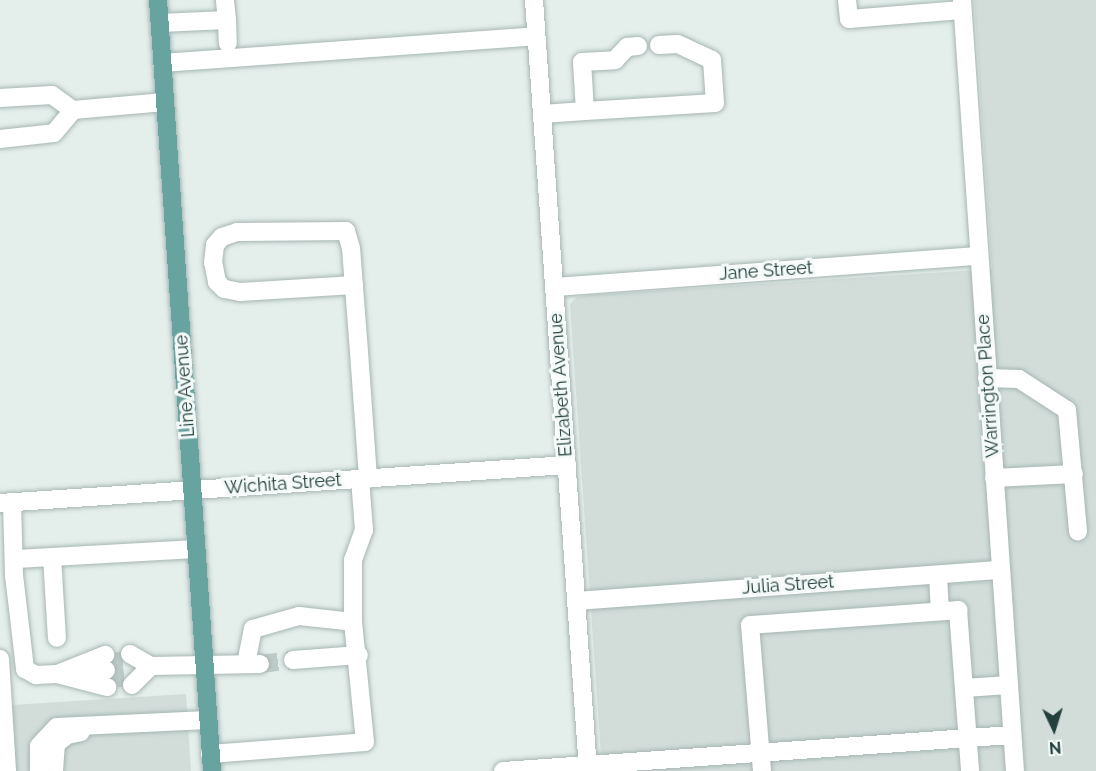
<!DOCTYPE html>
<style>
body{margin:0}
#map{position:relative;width:1096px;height:771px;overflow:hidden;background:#e4eeeb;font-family:Raleway,sans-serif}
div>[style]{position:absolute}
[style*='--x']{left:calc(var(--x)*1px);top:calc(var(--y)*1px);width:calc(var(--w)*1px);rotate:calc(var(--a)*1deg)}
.built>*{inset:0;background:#d2ddda}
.minor-tunnel>*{height:18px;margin-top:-9px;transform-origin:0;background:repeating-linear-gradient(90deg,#bdcbc8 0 18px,transparent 0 27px)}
.roads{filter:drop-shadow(0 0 2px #a6b6b3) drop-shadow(0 0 2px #a6b6b3)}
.minor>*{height:18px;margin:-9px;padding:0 9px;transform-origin:9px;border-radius:9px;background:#fff}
.major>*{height:18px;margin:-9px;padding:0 9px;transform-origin:9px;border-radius:9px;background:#68a49f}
span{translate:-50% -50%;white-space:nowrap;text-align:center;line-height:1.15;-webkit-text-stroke:6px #f4faf8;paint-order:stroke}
.street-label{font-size:18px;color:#23403d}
.north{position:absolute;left:1024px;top:699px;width:60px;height:60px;-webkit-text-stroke:4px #f4faf8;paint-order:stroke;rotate:176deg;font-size:16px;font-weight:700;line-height:24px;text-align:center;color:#23403d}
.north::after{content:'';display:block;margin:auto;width:21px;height:27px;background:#23403d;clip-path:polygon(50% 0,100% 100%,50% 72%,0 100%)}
</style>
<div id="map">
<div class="built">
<i style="clip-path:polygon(974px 0,1096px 0,1096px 771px,602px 771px,570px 304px,577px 297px,591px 295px,992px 269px)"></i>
<i style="clip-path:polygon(186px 694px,191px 771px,15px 771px,11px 705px)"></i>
</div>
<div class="minor-tunnel">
<i style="--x:105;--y:662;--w:26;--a:-4"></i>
<i style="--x:260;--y:664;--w:33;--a:-7"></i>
<i style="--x:106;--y:679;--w:26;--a:-4"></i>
</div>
<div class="roads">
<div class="minor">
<i style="--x:534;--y:0;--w:773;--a:85.99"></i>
<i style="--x:847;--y:0;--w:19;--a:84"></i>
<i style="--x:849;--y:19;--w:113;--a:-4.6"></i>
<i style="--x:962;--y:0;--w:773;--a:86.07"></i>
<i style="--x:227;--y:20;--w:23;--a:88"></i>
<i style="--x:160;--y:23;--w:67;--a:-2.6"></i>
<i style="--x:227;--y:20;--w:20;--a:-96"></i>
<i style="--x:162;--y:63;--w:375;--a:-4.1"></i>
<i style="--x:0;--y:98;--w:52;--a:-3.3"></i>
<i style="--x:52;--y:95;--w:26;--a:36"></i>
<i style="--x:73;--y:110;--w:92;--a:-5"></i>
<i style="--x:585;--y:111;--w:130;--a:-3.5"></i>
<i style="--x:715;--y:103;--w:43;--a:-94"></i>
<i style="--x:712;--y:60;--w:38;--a:-155"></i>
<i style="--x:677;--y:44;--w:18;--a:177"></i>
<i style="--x:542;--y:114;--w:43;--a:-4"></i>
<i style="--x:585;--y:111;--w:49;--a:-93.5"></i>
<i style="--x:582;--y:62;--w:33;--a:-3"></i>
<i style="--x:615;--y:60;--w:18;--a:-47"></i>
<i style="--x:627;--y:47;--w:11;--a:-5"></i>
<i style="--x:0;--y:139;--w:54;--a:-6.3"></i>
<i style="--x:54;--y:133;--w:30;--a:-50"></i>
<i style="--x:354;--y:285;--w:114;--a:176.5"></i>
<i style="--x:240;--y:292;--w:16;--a:-169"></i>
<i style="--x:224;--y:289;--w:10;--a:-135"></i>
<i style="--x:217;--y:282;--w:20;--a:-101"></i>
<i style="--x:213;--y:262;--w:17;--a:-83"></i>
<i style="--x:215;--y:245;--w:11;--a:-49"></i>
<i style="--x:222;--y:237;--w:16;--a:-18"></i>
<i style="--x:237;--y:232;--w:109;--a:-0.5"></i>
<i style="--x:346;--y:231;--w:18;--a:74"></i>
<i style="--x:351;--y:248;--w:90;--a:85.6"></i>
<i style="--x:358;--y:338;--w:141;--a:85.9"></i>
<i style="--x:554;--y:287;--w:426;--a:-4.2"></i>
<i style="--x:987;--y:378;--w:32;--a:2"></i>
<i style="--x:1019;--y:379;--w:57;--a:32.9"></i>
<i style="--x:1067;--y:410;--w:122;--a:84.8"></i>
<i style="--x:994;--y:478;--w:80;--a:-2.9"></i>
<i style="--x:0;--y:503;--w:568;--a:-3.83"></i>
<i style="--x:12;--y:503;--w:72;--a:88.4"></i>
<i style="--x:14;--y:575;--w:95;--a:83.3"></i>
<i style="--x:25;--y:669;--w:13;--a:29"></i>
<i style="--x:36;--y:675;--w:21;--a:-3"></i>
<i style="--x:57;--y:674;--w:52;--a:-21.6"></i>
<i style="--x:52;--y:557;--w:81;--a:86.5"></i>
<i style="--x:16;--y:559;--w:180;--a:-3.2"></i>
<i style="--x:938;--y:575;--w:36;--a:87"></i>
<i style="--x:576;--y:601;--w:426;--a:-4.2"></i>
<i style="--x:130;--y:654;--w:24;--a:30"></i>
<i style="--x:151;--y:666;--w:109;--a:-1.1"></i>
<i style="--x:0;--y:659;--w:112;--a:86.4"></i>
<i style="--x:293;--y:660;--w:66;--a:-4.3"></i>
<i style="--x:246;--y:664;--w:36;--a:-79"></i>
<i style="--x:253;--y:629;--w:48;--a:-15.8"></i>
<i style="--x:299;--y:616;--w:54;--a:6.3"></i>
<i style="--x:74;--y:673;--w:32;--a:-5"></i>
<i style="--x:57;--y:674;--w:52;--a:14.6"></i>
<i style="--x:132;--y:685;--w:27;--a:-45"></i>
<i style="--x:964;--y:688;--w:45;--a:-3.8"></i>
<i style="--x:210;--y:754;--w:155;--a:-4.4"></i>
<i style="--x:365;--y:742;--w:121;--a:-95.7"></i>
<i style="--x:353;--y:622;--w:62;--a:-90"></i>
<i style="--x:353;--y:560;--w:32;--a:-70"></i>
<i style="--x:364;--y:530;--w:51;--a:-94.5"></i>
<i style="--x:39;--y:771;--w:25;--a:-90"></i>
<i style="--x:39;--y:746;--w:26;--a:-47"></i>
<i style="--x:57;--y:727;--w:151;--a:-2.7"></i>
<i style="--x:54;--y:771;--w:27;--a:-86"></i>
<i style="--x:56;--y:744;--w:14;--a:-39"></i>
<i style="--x:67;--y:735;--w:14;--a:-12"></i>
<i style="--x:503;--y:771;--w:510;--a:-4.05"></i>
<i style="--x:762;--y:771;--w:146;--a:-94.7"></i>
<i style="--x:750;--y:625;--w:209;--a:-4.1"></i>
<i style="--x:958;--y:610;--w:161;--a:85.7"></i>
</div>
<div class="major">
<i style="--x:158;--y:0;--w:773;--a:85.99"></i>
</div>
</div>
<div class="street-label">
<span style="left:766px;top:271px;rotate:-4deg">Jane Street</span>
<span style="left:561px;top:385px;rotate:-94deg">Elizabeth Avenue</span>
<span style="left:185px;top:386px;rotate:-94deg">Line Avenue</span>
<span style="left:988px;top:386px;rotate:-94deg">Warrington Place</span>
<span style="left:283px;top:484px;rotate:-4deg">Wichita Street</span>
<span style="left:788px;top:585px;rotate:-4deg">Julia Street</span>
</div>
<div class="north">N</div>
</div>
